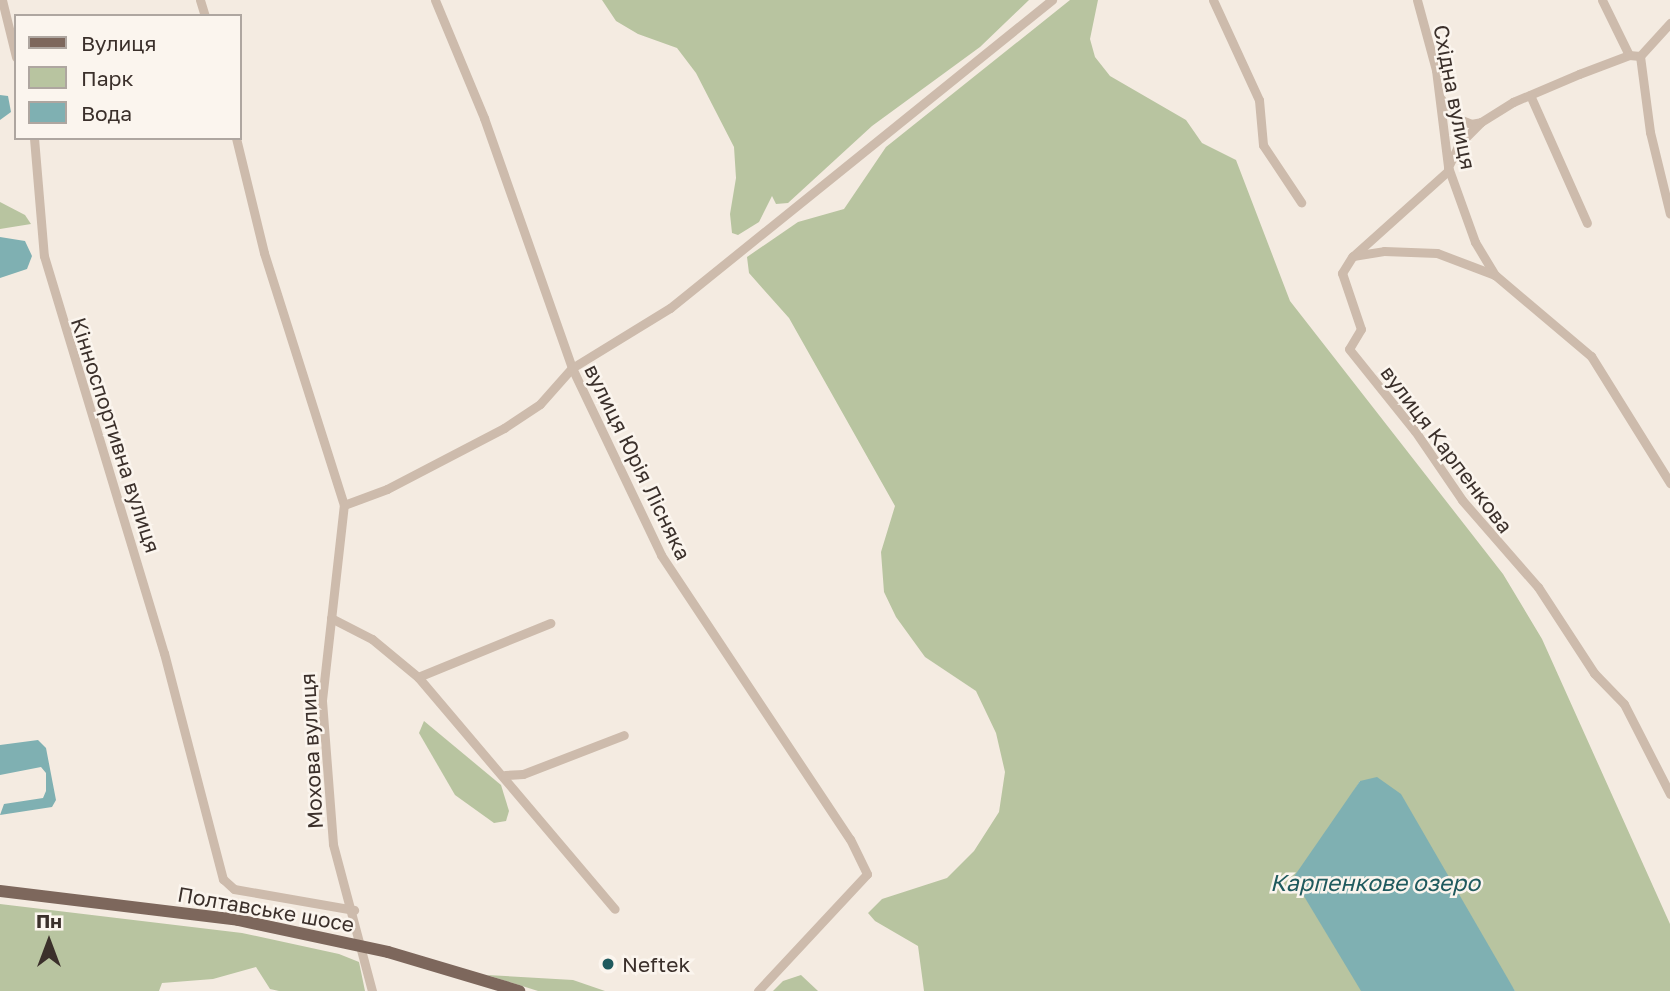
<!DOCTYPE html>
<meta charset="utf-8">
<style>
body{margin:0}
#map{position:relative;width:1670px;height:991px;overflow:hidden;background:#f4ebe1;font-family:"Golos Text",sans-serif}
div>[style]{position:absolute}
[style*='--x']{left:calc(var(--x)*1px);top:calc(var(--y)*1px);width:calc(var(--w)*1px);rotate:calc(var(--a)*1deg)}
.green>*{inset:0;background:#b8c4a0}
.water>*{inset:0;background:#7fb0b2}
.minor>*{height:9px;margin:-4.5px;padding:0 4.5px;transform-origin:4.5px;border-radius:4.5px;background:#cdbbac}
.major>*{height:12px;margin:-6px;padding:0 6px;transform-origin:6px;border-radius:6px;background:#7d675c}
.dots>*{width:19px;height:19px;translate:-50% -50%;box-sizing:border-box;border:4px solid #fbf5ee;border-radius:50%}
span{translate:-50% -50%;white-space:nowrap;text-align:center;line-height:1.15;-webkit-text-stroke:5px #fbf5ee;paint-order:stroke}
.street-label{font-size:21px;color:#3b302b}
.poi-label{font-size:21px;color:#3b302b}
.left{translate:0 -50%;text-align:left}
.water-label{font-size:23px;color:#1f5a5e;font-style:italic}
.legend{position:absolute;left:14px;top:14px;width:228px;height:126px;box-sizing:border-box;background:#fbf5ee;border:2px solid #aea6a0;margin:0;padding:9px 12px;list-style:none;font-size:21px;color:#3b302b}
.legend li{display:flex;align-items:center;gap:14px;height:35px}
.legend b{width:35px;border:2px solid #aea6a0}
.north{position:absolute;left:14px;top:907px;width:70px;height:70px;-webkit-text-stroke:5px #fbf5ee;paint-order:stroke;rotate:0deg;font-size:19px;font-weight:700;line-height:28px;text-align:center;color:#3b302b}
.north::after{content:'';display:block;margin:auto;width:24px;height:32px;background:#3b302b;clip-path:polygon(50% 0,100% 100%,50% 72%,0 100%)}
</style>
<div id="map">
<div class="green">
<i style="clip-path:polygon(602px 0,1029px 0,980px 47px,872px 126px,788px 203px,776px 204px,772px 196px,759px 222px,738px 235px,732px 233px,730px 214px,736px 178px,734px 147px,696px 73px,677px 48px,638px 34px,616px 21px)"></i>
<i style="clip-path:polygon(1070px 0,1098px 0,1090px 39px,1095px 57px,1110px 76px,1186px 120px,1202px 143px,1236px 160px,1290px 301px,1503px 574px,1542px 639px,1670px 924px,1670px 991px,1515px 991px,1360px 781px,1351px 796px,1356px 814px,1450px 991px,924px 991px,918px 946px,875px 921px,868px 913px,882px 899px,947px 878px,974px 851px,999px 812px,1005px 772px,996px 733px,976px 691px,925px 657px,896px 617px,884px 592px,881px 552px,895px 506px,789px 318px,749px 273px,747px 257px,798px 222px,844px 209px,886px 147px)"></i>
<i style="clip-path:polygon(0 202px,25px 215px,31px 224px,0 229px)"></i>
<i style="clip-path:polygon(424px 721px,501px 785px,509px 811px,506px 821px,494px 823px,455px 795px,419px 733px)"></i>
<i style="clip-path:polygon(0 904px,242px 933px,339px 954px,359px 962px,365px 991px,279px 991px,270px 989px,256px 967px,213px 979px,162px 983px,159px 991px,0 991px)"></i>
<i style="clip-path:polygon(487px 975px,573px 980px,605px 991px,538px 991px)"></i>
<i style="clip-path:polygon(801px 975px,818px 991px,773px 991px,783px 981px)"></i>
</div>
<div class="water">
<i style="clip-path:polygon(0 95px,8px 96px,11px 112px,0 120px)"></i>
<i style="clip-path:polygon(0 237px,25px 241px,32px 256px,27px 269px,0 278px)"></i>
<i style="clip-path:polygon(38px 740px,46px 748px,56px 800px,52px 807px,0 815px,4px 804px,43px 798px,46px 791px,46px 773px,41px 767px,0 775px,0 745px)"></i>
<i style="clip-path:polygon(1377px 777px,1401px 794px,1515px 991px,1361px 991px,1293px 878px,1360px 781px)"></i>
</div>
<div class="minor">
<i style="--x:2;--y:0;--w:59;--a:76.2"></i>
<i style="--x:200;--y:0;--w:17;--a:73"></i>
<i style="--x:435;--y:0;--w:128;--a:67.4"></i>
<i style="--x:484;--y:118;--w:265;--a:70.6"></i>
<i style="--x:572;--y:368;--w:207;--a:64.5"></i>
<i style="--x:661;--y:555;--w:341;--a:56.4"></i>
<i style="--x:850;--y:839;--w:39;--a:64"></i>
<i style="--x:867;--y:874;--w:160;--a:133"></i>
<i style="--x:1213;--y:0;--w:110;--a:65.3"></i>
<i style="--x:1259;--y:100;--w:45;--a:84.9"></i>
<i style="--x:1263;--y:145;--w:69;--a:56.3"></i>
<i style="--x:1417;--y:0;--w:73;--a:74.8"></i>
<i style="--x:1436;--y:70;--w:98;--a:82.9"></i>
<i style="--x:1448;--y:167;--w:80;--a:70.2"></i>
<i style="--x:1475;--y:242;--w:39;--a:59"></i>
<i style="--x:1602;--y:0;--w:61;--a:63.9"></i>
<i style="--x:1640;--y:56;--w:77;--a:82.5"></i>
<i style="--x:1650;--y:132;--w:84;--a:76.3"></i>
<i style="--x:1530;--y:95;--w:140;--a:66"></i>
<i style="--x:1441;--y:99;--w:22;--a:54"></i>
<i style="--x:1454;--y:117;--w:18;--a:22"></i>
<i style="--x:1471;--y:124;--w:10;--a:-11"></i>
<i style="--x:34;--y:138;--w:118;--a:85.2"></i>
<i style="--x:44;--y:256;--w:415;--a:73.2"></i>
<i style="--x:164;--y:653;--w:234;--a:75.4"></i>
<i style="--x:223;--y:879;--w:15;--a:42"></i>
<i style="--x:234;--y:889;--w:122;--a:9.9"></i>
<i style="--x:236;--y:138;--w:118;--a:76.3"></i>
<i style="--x:264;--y:253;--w:264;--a:72.4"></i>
<i style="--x:1448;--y:167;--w:25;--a:-64"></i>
<i style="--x:1459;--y:144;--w:31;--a:-45"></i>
<i style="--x:1481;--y:122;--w:38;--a:-32"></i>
<i style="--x:1513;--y:102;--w:72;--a:-23"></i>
<i style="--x:1579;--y:74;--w:53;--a:-20.8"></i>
<i style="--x:1629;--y:55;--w:11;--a:5"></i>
<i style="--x:1640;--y:56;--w:45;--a:-47.7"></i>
<i style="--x:1449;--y:170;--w:130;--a:138.1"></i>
<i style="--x:1352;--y:257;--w:19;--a:122"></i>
<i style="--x:1342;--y:273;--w:59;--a:71.3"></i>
<i style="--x:1361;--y:329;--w:23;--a:121"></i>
<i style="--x:1349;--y:349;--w:105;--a:51.2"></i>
<i style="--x:1415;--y:431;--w:83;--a:55.7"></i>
<i style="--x:1462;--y:500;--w:116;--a:48.9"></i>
<i style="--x:1538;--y:587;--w:103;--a:56.9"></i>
<i style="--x:1594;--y:673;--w:43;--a:45.9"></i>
<i style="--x:1624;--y:704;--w:101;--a:62.9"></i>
<i style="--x:1353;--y:256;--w:31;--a:-9"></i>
<i style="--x:1384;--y:251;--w:53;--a:2.2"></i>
<i style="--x:1437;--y:253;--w:62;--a:20.8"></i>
<i style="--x:1495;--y:275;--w:126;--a:40.2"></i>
<i style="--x:1591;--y:356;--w:150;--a:58.1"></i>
<i style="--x:331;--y:618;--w:46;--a:27.1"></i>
<i style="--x:372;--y:639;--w:60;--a:39.6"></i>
<i style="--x:418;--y:677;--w:304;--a:49.7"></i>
<i style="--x:418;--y:677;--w:143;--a:-22.2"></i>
<i style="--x:505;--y:775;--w:18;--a:-3"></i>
<i style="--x:523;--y:774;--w:108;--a:-21.1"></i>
<i style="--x:372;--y:991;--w:152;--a:-104.9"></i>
<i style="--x:333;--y:844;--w:144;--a:-94.4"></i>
<i style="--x:322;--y:700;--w:196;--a:-83.6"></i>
<i style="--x:344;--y:505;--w:46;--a:-20.4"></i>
<i style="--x:387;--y:489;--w:132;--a:-27.5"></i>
<i style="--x:504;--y:428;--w:43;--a:-33.7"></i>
<i style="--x:540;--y:404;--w:48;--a:-48.4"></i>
<i style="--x:572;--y:368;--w:115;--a:-31.5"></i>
<i style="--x:670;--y:308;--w:491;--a:-38.9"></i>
</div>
<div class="major">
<i style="--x:0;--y:891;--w:240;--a:6.9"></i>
<i style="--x:238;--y:920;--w:153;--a:12"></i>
<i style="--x:388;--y:952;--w:137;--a:16.6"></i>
</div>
<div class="dots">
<i style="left:608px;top:964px;background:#1f5a5e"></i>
</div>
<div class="street-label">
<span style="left:1455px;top:97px;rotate:79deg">Східна вулиця</span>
<span style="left:116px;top:435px;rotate:72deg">Кінноспортивна вулиця</span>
<span style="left:1447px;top:449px;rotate:53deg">вулиця Карпенкова</span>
<span style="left:638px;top:462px;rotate:64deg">вулиця Юрія Лісняка</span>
<span style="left:311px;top:751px;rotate:-93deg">Мохова вулиця</span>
<span style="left:266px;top:909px;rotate:10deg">Полтавське шосе</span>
</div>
<div class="poi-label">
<span class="left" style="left:622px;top:964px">Neftek</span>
</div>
<div class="water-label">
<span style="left:1375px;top:882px">Карпенкове озеро</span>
</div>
<ul class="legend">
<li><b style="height:9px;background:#7d675c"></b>Вулиця</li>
<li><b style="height:19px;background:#b8c4a0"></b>Парк</li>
<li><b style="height:19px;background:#7fb0b2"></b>Вода</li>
</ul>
<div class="north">Пн</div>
</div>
